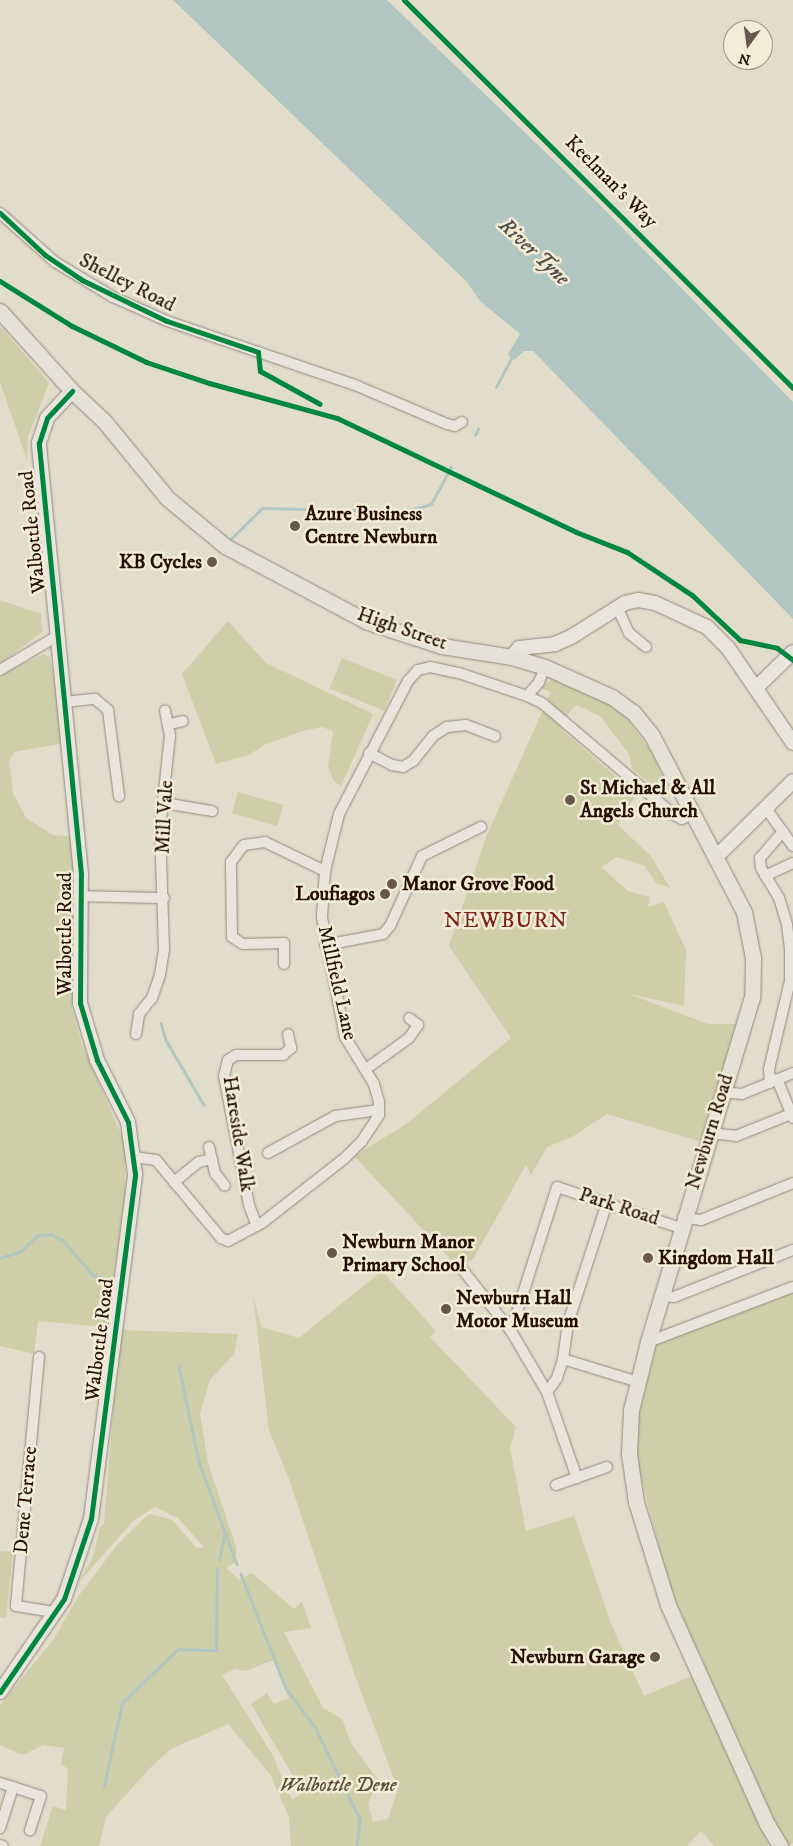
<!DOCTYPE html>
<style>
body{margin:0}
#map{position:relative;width:793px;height:1846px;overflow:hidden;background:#e2dcca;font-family:"IM FELL DW Pica",serif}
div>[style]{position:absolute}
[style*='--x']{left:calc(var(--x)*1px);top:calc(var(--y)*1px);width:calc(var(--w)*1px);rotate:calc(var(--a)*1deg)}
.green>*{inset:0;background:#cecea9;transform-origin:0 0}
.water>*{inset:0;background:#b1c6c0}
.stream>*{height:2.5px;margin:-1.25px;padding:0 1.25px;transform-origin:1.25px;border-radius:1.25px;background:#b1c6c0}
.roads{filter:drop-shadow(0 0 1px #90897e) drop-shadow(0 0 1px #90897e)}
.street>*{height:10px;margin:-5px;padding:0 5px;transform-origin:5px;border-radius:5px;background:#e9e5dc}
.secondary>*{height:14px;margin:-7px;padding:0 7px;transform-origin:7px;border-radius:7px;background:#e9e5dc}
.primary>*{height:15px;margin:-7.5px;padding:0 7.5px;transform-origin:7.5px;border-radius:7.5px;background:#e5e1d6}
.cycleway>*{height:5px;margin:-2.5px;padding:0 2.5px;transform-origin:2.5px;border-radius:2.5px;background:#00873e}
.dots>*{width:14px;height:14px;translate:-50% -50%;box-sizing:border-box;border:2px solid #f3ecd6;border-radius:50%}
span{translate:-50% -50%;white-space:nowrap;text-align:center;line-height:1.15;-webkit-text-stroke:5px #f3ecd6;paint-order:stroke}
.street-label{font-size:20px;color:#261006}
.poi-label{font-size:20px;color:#261006;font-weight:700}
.left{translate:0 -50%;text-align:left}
.right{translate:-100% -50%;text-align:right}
.park-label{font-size:20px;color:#5b4e36;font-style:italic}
.water-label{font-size:21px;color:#4f4c45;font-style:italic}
.quarter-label{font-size:22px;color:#7a1f14;letter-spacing:1px}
.north{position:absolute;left:723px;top:20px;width:50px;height:50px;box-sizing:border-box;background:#f3ecd6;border:1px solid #a19483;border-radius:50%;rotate:194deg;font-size:14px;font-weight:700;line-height:20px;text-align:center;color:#261006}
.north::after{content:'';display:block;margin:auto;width:18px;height:22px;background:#68574b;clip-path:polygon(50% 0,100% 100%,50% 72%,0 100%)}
</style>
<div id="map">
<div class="green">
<i style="clip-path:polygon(0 326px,49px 383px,28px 437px,27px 460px,0 382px)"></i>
<i style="clip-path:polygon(0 600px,41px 614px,42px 632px,0 664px)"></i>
<i style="clip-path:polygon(228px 621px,266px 663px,373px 714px,341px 786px,334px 782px,328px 767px,333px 731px,322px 727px,302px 731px,264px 745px,249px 755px,216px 764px,182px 674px)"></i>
<i style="clip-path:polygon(44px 654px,50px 657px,65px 743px,14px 752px,9px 761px,13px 793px,26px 818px,53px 835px,74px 837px,78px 915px,72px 1008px,81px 1042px,125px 1143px,125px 1196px,106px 1327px,38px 1321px,34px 1354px,0 1346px,0 674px)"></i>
<i style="left:342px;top:658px;width:59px;height:33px;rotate:22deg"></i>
<i style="clip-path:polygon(554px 678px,620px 709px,653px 754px,671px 794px,668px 797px,659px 791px,632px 769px,629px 754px,600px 716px,577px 705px,570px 711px,561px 729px,615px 776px,639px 790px,618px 825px,651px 856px,670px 888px,656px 883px,645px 866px,617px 857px,601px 867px,628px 891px,650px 897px,648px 907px,664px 902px,686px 950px,684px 1006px,629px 994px,708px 1024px,741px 1024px,702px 1142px,607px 1114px,572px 1137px,547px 1147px,531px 1175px,526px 1165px,473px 1259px,458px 1267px,354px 1156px,405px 1125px,511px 1038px,449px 946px,486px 837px,551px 692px,540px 688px)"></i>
<i style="left:238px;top:792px;width:47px;height:22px;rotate:16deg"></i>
<i style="clip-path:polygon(evenodd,382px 1271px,436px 1331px,430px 1337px,516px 1427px,510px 1448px,526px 1531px,574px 1516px,612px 1626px,644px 1696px,692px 1676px,769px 1846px,714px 1846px,701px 1831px,687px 1846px,291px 1846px,289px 1817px,270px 1774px,228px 1724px,171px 1749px,149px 1769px,106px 1817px,99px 1846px,40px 1846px,53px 1806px,66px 1810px,68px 1769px,61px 1764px,64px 1748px,43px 1745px,23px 1755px,0 1745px,0 1705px,53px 1640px,78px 1597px,117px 1545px,142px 1520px,150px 1514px,172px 1520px,197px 1548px,204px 1547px,178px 1518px,155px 1507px,133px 1521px,79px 1582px,93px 1557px,100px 1527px,104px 1523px,120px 1330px,238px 1334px,234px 1354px,210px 1380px,200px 1413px,208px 1463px,237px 1550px,234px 1563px,226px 1568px,239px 1580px,252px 1573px,294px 1609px,302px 1602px,311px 1628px,284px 1632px,323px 1708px,342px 1719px,351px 1743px,378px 1780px,368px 1804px,373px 1822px,388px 1819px,398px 1789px,354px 1673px,289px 1479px,269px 1430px,253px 1295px,261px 1327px,299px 1338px,382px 1271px,273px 1660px,289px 1698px,274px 1704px,267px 1693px,251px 1704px,303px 1793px,292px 1800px,272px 1754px,222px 1675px,235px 1669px,246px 1671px,273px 1660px)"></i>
<i style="clip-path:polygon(793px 1290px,793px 1843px,789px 1845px,772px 1816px,671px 1591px,634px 1452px,641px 1399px,657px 1344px)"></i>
<i style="clip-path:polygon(0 1551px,13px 1552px,6px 1618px,0 1617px)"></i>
</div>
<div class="water">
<i style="clip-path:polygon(173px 0,387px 0,596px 201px,793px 402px,793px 619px,533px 351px,524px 351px,514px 360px,511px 358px,508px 354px,520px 334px,480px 301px,467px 282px)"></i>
</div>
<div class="stream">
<i style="--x:496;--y:387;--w:34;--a:-62"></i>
<i style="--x:475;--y:435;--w:7;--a:-63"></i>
<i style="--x:231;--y:539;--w:44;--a:-45"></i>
<i style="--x:262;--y:508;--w:134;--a:1.3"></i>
<i style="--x:396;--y:511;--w:22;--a:-8"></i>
<i style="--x:418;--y:508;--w:14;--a:-17"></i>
<i style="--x:431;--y:504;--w:42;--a:-61.6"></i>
<i style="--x:161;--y:1023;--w:18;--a:74"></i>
<i style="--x:166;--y:1040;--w:75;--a:59.7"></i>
<i style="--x:0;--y:1258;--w:22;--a:-18"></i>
<i style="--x:21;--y:1251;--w:22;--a:-43"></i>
<i style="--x:37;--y:1236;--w:14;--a:-8"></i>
<i style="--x:51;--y:1234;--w:13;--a:27"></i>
<i style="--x:63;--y:1240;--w:46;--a:49.4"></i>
<i style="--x:93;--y:1275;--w:11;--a:15"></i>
<i style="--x:179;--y:1366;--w:98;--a:78.2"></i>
<i style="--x:199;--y:1462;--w:109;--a:69.6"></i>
<i style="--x:219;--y:1560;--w:29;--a:-78"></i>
<i style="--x:241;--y:1574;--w:123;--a:68.5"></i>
<i style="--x:286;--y:1688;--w:49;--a:53.4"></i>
<i style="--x:315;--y:1727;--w:102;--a:63.9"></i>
<i style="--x:360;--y:1819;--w:27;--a:96"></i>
<i style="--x:104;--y:1786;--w:85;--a:-77.8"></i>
<i style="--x:122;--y:1703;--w:78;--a:-44"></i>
<i style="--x:178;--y:1649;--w:38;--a:2"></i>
<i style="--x:216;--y:1650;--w:81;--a:-89.3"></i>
</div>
<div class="roads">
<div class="street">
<i style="--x:0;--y:213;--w:74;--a:41.7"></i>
<i style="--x:55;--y:262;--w:68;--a:31.1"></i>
<i style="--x:113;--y:297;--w:59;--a:24"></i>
<i style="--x:167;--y:321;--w:199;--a:18.8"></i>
<i style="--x:355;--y:385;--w:100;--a:23"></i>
<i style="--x:447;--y:424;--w:8;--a:14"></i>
<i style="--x:455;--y:426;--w:8;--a:-30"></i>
<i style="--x:617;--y:607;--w:29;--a:65"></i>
<i style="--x:629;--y:633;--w:22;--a:39"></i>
<i style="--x:0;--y:670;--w:66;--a:-30.8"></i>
<i style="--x:527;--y:696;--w:17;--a:25"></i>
<i style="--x:542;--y:703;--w:173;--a:40.3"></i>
<i style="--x:674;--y:815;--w:9;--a:27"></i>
<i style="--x:682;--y:819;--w:11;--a:-27"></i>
<i style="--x:64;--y:702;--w:31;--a:-6"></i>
<i style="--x:95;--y:699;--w:17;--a:40"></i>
<i style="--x:108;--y:710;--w:87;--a:82.7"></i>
<i style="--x:170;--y:724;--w:13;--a:-13"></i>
<i style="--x:369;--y:753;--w:26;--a:28"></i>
<i style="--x:392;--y:765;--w:11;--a:10"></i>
<i style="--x:403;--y:767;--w:12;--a:-31"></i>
<i style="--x:413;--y:761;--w:32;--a:-51"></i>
<i style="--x:433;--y:736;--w:17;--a:-33"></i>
<i style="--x:447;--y:727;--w:19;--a:-6"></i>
<i style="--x:466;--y:725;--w:31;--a:21"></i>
<i style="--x:164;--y:803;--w:49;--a:9.5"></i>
<i style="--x:765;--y:807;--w:48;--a:54.3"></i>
<i style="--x:765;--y:876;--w:31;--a:-25"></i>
<i style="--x:81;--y:896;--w:83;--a:1.4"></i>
<i style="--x:325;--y:945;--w:59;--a:-10.7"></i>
<i style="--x:383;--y:934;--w:11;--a:-49"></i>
<i style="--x:390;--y:926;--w:77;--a:-65.4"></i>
<i style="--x:422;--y:856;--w:66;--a:-26.2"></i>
<i style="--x:284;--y:964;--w:21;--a:-90"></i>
<i style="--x:284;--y:943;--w:41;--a:178.6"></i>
<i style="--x:243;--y:944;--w:13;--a:-148"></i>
<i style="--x:232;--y:937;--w:75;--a:-90.8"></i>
<i style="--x:231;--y:862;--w:21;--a:-53"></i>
<i style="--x:244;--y:845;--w:21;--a:-8"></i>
<i style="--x:265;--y:842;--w:67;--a:25.8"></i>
<i style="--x:136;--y:1034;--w:20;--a:-81"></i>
<i style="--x:139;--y:1014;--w:21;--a:-51"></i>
<i style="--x:152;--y:998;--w:24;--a:-71"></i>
<i style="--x:160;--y:975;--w:26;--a:-81"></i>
<i style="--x:164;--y:949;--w:120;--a:-91.9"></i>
<i style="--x:160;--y:829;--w:94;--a:-83.9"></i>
<i style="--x:170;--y:736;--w:26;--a:-101"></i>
<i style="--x:366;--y:1069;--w:53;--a:-35.8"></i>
<i style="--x:409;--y:1038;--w:16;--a:-55"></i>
<i style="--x:418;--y:1025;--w:11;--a:-142"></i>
<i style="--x:777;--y:1079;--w:42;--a:67.7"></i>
<i style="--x:770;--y:1083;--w:14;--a:-94"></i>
<i style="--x:769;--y:1069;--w:90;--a:-76.6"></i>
<i style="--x:790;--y:981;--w:32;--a:-90"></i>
<i style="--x:790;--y:949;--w:25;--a:-97"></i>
<i style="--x:787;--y:924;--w:27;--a:-107"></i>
<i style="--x:779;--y:898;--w:35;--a:-121"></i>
<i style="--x:761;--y:868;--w:10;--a:-96"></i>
<i style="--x:760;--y:858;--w:35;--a:-49"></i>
<i style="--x:722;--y:1092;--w:20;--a:6"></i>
<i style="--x:742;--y:1094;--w:55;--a:-22.4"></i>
<i style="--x:709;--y:1133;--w:27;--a:6"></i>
<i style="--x:736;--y:1136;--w:59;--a:-21.8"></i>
<i style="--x:209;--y:1147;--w:27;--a:77"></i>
<i style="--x:215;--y:1173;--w:16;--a:52"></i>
<i style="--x:268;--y:1153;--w:77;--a:-28.9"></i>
<i style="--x:335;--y:1116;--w:44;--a:-7.8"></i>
<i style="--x:134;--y:1157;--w:22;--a:8"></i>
<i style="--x:156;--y:1160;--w:102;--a:50.2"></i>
<i style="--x:221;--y:1238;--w:8;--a:23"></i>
<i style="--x:228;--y:1241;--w:38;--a:-28"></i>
<i style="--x:262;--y:1223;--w:105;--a:-38.1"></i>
<i style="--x:345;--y:1158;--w:24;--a:-45"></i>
<i style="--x:362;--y:1141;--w:31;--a:-57"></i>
<i style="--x:379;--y:1115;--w:13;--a:-90"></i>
<i style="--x:379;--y:1102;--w:19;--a:-106"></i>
<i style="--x:374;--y:1084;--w:55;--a:-121.7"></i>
<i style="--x:345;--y:1037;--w:122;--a:-100.9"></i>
<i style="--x:322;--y:917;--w:46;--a:-86.3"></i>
<i style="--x:325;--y:871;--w:59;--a:-76.2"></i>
<i style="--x:339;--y:814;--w:150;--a:-62.6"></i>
<i style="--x:408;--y:681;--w:15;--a:-48"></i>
<i style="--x:418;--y:670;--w:12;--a:-14"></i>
<i style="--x:430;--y:667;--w:30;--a:12"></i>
<i style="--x:459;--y:673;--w:72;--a:18.7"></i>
<i style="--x:527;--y:696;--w:18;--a:-49"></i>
<i style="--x:539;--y:682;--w:16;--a:-68"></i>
<i style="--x:174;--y:1182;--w:32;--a:-39"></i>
<i style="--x:199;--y:1162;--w:13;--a:-13"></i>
<i style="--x:683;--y:1218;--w:18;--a:6"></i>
<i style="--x:701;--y:1220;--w:99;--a:-21.9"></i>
<i style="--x:257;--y:1226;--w:22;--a:-111"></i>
<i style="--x:249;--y:1205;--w:131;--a:-101"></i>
<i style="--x:224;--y:1076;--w:16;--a:-76"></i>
<i style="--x:228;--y:1060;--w:9;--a:-32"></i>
<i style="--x:236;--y:1055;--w:47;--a:0"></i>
<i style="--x:283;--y:1055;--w:11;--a:-41"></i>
<i style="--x:291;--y:1048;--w:14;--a:-102"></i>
<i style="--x:462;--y:1269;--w:79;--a:51.7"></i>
<i style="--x:511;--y:1331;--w:71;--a:59.5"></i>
<i style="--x:547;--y:1392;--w:91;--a:70.8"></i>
<i style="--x:661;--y:1296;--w:13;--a:4"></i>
<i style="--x:674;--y:1297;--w:128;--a:-21.6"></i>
<i style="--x:511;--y:1331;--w:151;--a:-72.3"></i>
<i style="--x:557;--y:1187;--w:131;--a:18.3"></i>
<i style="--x:648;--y:1342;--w:155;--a:-20.8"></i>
<i style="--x:39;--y:1357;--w:250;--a:95.3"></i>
<i style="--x:16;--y:1606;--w:37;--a:9"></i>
<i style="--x:563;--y:1359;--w:78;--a:17"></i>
<i style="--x:547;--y:1392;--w:17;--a:-54"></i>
<i style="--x:557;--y:1378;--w:20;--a:-72"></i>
<i style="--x:563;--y:1359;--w:36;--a:-82"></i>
<i style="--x:568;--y:1323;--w:126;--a:-72"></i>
<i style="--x:556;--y:1485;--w:54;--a:-19.4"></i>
<i style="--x:0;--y:1783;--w:14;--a:17"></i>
<i style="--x:13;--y:1787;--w:43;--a:107.6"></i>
<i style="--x:13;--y:1787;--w:29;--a:18"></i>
<i style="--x:41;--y:1796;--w:36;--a:108"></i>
<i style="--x:0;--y:1845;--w:3;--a:18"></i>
</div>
<div class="secondary">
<i style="--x:512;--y:657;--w:11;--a:-52"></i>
<i style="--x:519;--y:648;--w:36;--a:-6"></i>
<i style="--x:555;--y:644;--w:17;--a:-24"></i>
<i style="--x:571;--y:637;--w:64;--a:-32.2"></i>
<i style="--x:625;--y:603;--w:13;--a:-13"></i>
<i style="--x:638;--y:600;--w:17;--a:10"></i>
<i style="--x:655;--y:603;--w:57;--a:24.8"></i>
<i style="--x:707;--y:627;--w:30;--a:45"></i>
<i style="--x:728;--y:648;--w:115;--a:55.6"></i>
<i style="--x:757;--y:687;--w:50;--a:-44.2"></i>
<i style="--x:716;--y:857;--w:108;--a:-44.6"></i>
<i style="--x:0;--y:1692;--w:113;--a:-55.5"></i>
<i style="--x:64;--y:1599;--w:84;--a:-71.4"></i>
<i style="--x:91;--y:1519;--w:348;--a:-82.7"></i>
<i style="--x:135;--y:1174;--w:52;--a:-97.7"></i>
<i style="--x:128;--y:1122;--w:69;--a:-116.6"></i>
<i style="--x:97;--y:1060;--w:59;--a:-106.6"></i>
<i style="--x:80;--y:1003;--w:129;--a:-89.6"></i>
<i style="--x:81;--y:874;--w:433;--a:-95.6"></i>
<i style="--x:39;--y:443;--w:26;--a:-72"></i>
<i style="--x:47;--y:418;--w:37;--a:-47"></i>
</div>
<div class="primary">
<i style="--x:0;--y:311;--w:108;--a:48"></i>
<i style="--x:72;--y:391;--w:44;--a:43.2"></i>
<i style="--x:104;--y:421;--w:99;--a:50.7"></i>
<i style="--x:167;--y:498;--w:75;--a:39.6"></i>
<i style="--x:225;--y:546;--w:162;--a:28"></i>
<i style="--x:368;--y:622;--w:78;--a:18"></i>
<i style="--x:442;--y:646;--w:71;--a:8.9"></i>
<i style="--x:512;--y:657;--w:34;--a:17"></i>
<i style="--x:545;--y:667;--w:73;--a:24.1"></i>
<i style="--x:612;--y:697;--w:26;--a:36"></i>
<i style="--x:633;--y:712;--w:28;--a:51"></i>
<i style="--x:651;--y:734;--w:201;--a:62.4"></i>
<i style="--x:744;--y:912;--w:47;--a:78.9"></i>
<i style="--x:753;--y:958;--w:39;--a:91"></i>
<i style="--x:752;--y:997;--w:360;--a:106.8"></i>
<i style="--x:648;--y:1342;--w:70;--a:104"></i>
<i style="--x:631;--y:1410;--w:44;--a:92.6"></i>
<i style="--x:629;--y:1454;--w:49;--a:81.7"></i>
<i style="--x:636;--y:1502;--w:108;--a:72.7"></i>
<i style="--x:668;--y:1605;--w:240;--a:65.7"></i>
<i style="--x:767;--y:1824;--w:26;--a:59"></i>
</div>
</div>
<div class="cycleway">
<i style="--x:404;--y:0;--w:549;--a:44.93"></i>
<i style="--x:0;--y:213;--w:62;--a:43"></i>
<i style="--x:45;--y:255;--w:45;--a:34"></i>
<i style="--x:82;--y:280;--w:94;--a:25.8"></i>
<i style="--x:167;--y:321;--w:96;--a:18.8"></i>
<i style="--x:258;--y:352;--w:19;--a:84"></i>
<i style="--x:260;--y:371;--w:68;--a:28.8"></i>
<i style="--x:0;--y:281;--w:85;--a:32"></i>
<i style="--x:72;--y:326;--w:82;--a:25.9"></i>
<i style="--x:146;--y:362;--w:66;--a:18.4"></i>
<i style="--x:209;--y:383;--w:133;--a:15.3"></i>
<i style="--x:337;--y:418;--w:265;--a:25.5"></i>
<i style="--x:576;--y:532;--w:55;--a:21.4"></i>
<i style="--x:627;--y:552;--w:78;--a:33.5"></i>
<i style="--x:692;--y:595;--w:66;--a:43.2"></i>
<i style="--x:740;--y:640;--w:38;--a:12"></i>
<i style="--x:777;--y:648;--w:20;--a:37"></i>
<i style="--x:0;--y:1692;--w:113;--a:-55.5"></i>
<i style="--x:64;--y:1599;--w:84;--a:-71.4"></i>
<i style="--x:91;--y:1519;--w:348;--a:-82.7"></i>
<i style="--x:135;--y:1174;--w:52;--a:-97.7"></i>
<i style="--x:128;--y:1122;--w:69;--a:-116.6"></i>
<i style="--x:97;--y:1060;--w:59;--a:-106.6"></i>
<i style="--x:80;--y:1003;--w:129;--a:-89.6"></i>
<i style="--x:81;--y:874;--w:433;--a:-95.6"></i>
<i style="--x:39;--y:443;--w:26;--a:-72"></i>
<i style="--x:47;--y:418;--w:37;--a:-47"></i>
</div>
<div class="dots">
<i style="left:295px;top:526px;background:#68574b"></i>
<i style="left:212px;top:562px;background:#68574b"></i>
<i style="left:570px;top:800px;background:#68574b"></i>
<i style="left:392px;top:884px;background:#68574b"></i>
<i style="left:385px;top:894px;background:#68574b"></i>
<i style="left:332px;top:1253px;background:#68574b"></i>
<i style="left:648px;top:1258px;background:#68574b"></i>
<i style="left:446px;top:1309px;background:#68574b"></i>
<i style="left:655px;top:1657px;background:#68574b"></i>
</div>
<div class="street-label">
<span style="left:611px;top:182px;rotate:45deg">Keelman's Way</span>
<span style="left:127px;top:283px;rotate:27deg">Shelley Road</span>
<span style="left:33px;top:532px;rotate:-96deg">Walbottle Road</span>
<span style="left:402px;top:629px;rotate:19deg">High Street</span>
<span style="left:165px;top:817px;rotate:-87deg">Mill Vale</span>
<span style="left:65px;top:934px;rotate:-90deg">Walbottle Road</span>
<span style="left:337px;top:983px;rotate:77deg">Millfield Lane</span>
<span style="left:710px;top:1132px;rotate:-73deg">Newburn Road</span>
<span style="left:238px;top:1134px;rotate:81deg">Hareside Walk</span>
<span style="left:619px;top:1207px;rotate:18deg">Park Road</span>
<span style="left:100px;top:1340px;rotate:-83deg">Walbottle Road</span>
<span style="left:26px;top:1500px;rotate:-85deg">Dene Terrace</span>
</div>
<div class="poi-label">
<span class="left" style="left:305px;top:526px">Azure Business<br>Centre Newburn</span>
<span class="right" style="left:202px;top:562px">KB Cycles</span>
<span class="left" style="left:580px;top:800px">St Michael &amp; All<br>Angels Church</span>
<span class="left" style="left:402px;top:884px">Manor Grove Food</span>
<span class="right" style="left:375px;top:894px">Loufiagos</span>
<span class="left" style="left:342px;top:1254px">Newburn Manor<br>Primary School</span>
<span class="left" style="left:658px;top:1258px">Kingdom Hall</span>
<span class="left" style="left:456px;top:1310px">Newburn Hall<br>Motor Museum</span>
<span class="right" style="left:645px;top:1657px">Newburn Garage</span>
</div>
<div class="park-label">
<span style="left:338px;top:1785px">Walbottle Dene</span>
</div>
<div class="water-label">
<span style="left:534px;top:252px;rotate:43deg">River Tyne</span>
</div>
<div class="quarter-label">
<span style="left:506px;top:921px">NEWBURN</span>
</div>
<div class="north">N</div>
</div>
